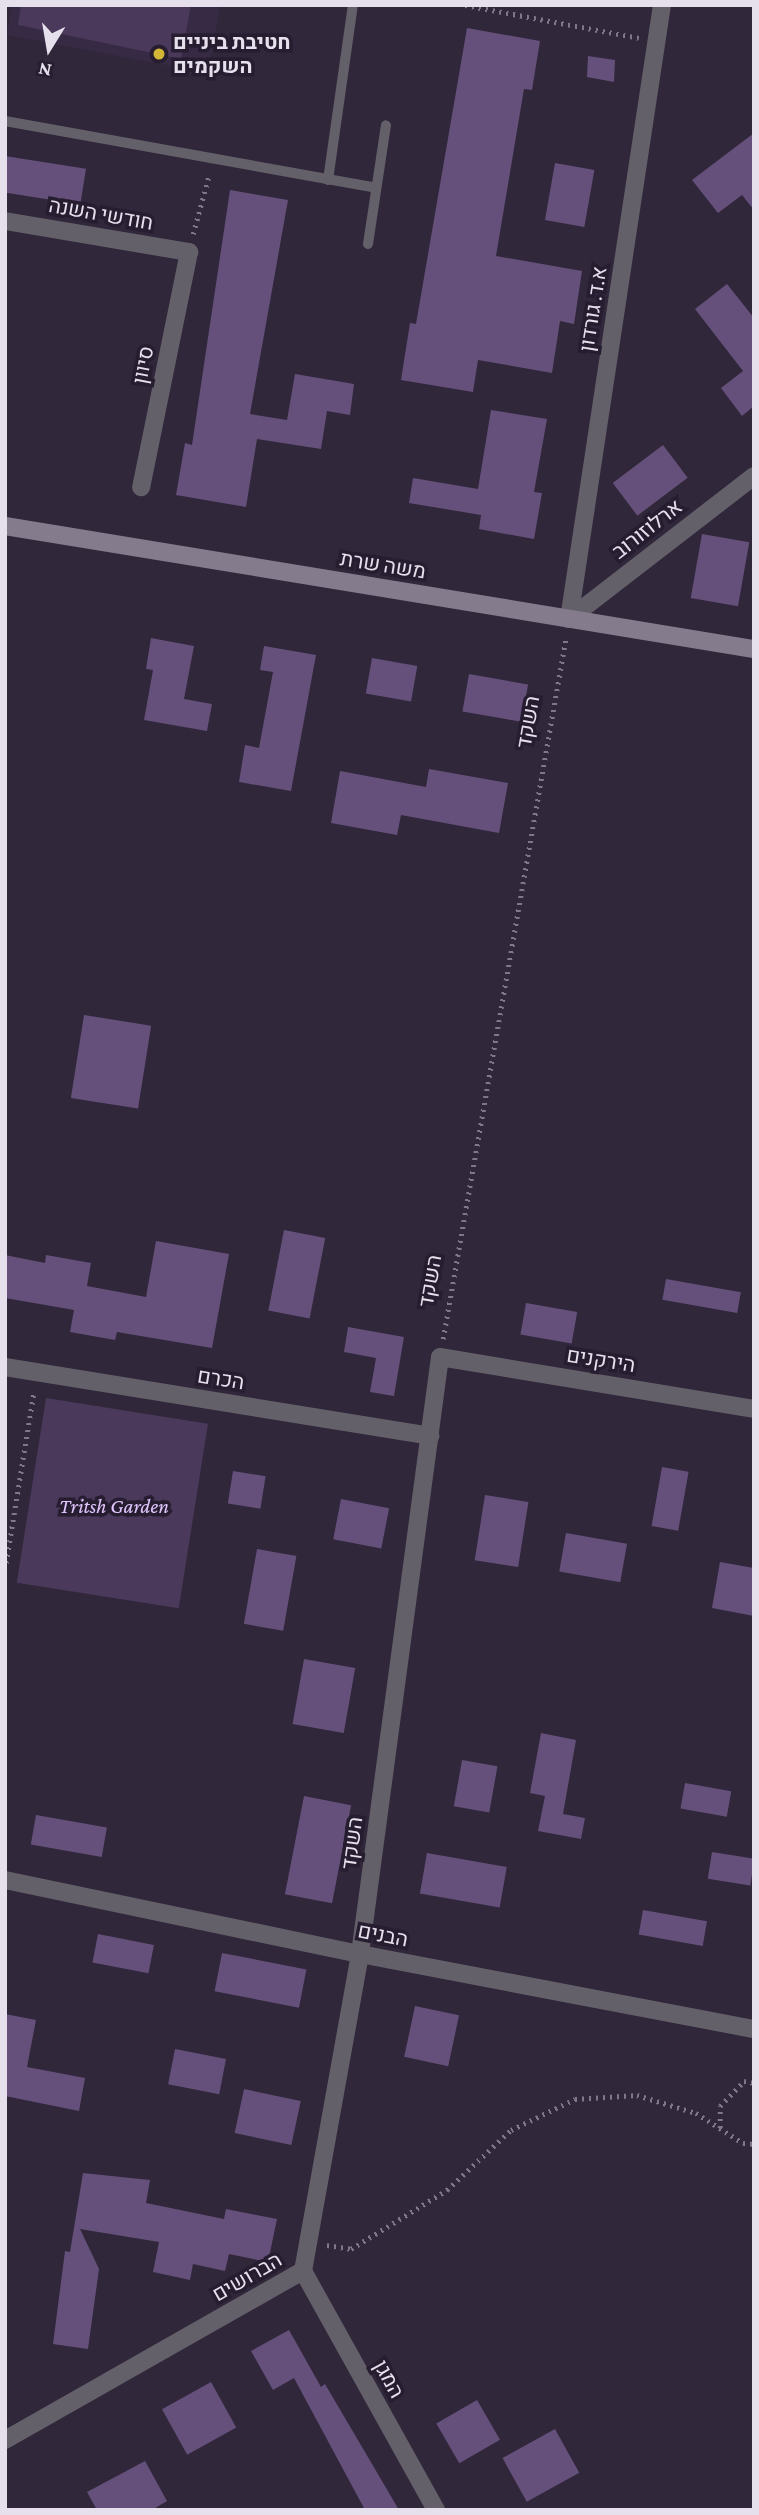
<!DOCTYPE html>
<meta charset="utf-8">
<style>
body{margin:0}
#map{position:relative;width:759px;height:2515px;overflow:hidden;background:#30273a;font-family:"Crimson Pro",Heebo,serif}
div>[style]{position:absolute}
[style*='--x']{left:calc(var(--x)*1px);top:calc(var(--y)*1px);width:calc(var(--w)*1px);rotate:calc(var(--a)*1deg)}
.built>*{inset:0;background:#372a44}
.green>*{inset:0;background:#4a395b;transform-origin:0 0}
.building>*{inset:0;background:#65507b;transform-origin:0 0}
.path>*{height:4.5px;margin-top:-2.25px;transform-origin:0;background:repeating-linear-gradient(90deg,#7f7888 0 2px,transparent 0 7px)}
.lane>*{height:10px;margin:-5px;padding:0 5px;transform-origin:5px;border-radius:5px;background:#64606a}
.street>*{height:18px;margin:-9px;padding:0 9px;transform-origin:9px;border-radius:9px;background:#64606a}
.secondary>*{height:18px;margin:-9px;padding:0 9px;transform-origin:9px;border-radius:9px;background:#847c8c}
.dots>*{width:19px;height:19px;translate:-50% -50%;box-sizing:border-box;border:4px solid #261d30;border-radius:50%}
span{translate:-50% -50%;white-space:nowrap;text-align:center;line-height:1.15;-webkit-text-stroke:7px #261d30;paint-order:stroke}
.poi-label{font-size:21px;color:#e6e0ed;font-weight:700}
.left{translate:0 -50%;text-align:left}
.street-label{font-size:21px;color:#e6e0ed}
.park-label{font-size:21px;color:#e1c6fe;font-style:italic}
.frame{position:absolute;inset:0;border:7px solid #e6e0ed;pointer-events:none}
.north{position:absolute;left:14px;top:14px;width:70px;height:70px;-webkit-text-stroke:5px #261d30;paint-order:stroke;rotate:191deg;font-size:19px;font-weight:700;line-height:28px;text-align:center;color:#e6e0ed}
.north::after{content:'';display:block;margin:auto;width:24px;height:32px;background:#e6e0ed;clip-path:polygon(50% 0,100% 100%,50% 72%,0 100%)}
</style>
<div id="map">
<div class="built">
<i style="clip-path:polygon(12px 5px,220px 5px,208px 73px,7px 35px)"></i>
</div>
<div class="green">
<i style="clip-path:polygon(21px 5px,191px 5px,181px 59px,18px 25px)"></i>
<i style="left:46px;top:1398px;width:164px;height:187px;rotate:9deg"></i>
</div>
<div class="building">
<i style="clip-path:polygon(467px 28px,540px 41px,532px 90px,524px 89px,496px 256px,582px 271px,574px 324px,560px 321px,552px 373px,478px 360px,473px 392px,401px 380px,410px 323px,416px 324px)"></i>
<i style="clip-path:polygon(588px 56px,615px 60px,614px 82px,587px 77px)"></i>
<i style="clip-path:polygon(754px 133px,754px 210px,742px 195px,718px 213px,692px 180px)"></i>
<i style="left:5px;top:156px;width:82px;height:36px;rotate:9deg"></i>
<i style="left:555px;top:163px;width:40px;height:58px;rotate:10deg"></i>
<i style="clip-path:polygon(230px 190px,288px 200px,250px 414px,287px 420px,295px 374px,354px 384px,350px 415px,327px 411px,321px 449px,257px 439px,246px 507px,176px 495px,185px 443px,192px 445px)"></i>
<i style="clip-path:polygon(727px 284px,754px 318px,754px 406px,742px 416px,721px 388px,743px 371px,695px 309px)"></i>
<i style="clip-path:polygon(491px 410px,547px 419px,534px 492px,542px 493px,534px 539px,479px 529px,481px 515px,409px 503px,413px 478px,478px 489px)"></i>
<i style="left:663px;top:445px;width:41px;height:63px;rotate:53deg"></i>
<i style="left:702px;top:534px;width:48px;height:65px;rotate:10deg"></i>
<i style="clip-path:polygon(151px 638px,194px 646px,184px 699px,212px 704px,207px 731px,144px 720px,153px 670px,146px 669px)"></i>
<i style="clip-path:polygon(264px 646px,316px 655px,291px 791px,239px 782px,245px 745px,259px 748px,273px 672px,260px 670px)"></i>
<i style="left:372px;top:658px;width:46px;height:36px;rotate:10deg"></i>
<i style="left:469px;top:674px;width:60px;height:38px;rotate:10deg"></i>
<i style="clip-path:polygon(429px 769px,508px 783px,499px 833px,401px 815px,397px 835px,331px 823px,340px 771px,426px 787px)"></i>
<i style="left:84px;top:1015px;width:68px;height:84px;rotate:9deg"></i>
<i style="left:284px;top:1230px;width:42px;height:82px;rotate:11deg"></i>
<i style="clip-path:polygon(156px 1241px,229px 1254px,212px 1348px,117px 1332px,115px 1340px,70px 1332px,74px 1310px,5px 1298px,5px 1255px,45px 1263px,46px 1255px,91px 1263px,87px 1286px,146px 1297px)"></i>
<i style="left:666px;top:1279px;width:76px;height:21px;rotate:10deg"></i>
<i style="left:526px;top:1303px;width:52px;height:32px;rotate:10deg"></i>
<i style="clip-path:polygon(348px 1327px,404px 1337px,394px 1396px,370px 1392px,376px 1358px,344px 1352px)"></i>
<i style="left:662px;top:1467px;width:27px;height:60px;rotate:10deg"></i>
<i style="left:233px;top:1471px;width:33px;height:33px;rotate:9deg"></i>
<i style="left:485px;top:1495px;width:44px;height:66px;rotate:9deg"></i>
<i style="left:341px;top:1499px;width:49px;height:41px;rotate:11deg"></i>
<i style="left:566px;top:1533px;width:62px;height:39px;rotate:10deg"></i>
<i style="left:257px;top:1549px;width:40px;height:76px;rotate:10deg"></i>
<i style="clip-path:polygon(720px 1562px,754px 1568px,754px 1616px,712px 1608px)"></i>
<i style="left:304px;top:1659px;width:52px;height:66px;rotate:10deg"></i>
<i style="clip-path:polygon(541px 1733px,576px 1740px,563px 1814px,585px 1818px,581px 1839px,538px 1831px,545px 1796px,530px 1793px)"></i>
<i style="left:462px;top:1760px;width:36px;height:47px;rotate:10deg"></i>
<i style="left:685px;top:1783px;width:47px;height:26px;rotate:10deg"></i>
<i style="left:304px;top:1796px;width:48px;height:100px;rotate:11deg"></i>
<i style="left:36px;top:1815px;width:72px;height:30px;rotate:10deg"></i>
<i style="left:712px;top:1852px;width:43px;height:27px;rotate:9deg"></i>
<i style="left:427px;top:1853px;width:81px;height:41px;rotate:10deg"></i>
<i style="left:643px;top:1910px;width:65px;height:25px;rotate:10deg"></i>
<i style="left:98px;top:1934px;width:57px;height:29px;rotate:11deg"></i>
<i style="left:222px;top:1953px;width:86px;height:39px;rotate:11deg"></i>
<i style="left:415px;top:2006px;width:45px;height:52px;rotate:12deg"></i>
<i style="clip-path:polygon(5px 2014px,36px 2020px,27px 2067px,85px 2078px,79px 2111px,5px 2096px)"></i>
<i style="left:175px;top:2049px;width:52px;height:36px;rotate:11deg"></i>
<i style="left:244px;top:2089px;width:58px;height:45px;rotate:12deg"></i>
<i style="clip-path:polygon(83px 2173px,150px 2180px,146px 2203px,224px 2219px,226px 2209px,277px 2219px,268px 2262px,229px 2254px,225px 2271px,193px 2264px,190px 2280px,153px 2272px,159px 2242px,80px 2229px,99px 2269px,88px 2349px,53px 2344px,65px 2251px,70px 2252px)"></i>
<i style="clip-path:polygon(289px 2330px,321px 2387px,325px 2384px,399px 2510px,365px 2510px,294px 2378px,273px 2390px,251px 2351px)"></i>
<i style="left:211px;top:2382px;width:52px;height:56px;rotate:61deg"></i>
<i style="left:477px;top:2400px;width:46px;height:47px;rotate:60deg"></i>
<i style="left:555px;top:2429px;width:50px;height:60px;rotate:61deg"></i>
<i style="clip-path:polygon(145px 2461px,167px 2501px,152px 2510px,97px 2510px,87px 2492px)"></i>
</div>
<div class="path">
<i style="--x:465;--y:5;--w:177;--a:10.7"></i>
<i style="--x:193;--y:234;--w:61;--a:-74.8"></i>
<i style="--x:443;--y:1339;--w:713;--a:-80.06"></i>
<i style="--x:6;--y:1563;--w:174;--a:-80.8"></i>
<i style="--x:720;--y:2128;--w:22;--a:-90"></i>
<i style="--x:720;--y:2106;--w:35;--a:-46"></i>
<i style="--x:744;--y:2081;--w:10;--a:11"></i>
<i style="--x:327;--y:2245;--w:24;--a:9"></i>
<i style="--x:351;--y:2249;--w:113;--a:-31.6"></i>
<i style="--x:447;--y:2190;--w:88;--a:-43.2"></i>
<i style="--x:511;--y:2130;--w:71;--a:-25.8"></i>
<i style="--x:575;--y:2099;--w:62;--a:-3.7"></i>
<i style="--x:637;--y:2095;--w:62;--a:17"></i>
<i style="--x:696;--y:2113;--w:56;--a:32.6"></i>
<i style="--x:743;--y:2143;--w:11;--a:5"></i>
</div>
<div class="lane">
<i style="--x:5;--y:121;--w:377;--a:10.2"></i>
<i style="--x:328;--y:180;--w:177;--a:-81.9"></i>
<i style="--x:368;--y:244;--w:120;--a:-81.4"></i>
</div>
<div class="street">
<i style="--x:5;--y:221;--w:187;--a:9.6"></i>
<i style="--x:189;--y:252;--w:240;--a:101.5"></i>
<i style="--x:569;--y:619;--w:621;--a:-81.39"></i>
<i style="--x:569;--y:619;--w:234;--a:-37.7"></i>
<i style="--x:5;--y:1367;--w:431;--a:9.2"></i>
<i style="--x:5;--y:1880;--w:363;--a:11.8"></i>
<i style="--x:360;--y:1954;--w:401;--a:10.8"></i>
<i style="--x:303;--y:2271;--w:274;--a:60.9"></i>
<i style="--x:5;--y:2440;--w:343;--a:-29.6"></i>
<i style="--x:303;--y:2271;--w:322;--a:-79.8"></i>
<i style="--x:360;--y:1954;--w:602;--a:-82.37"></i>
<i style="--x:440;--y:1357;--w:318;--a:9.4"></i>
</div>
<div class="secondary">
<i style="--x:5;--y:526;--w:759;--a:9.33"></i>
</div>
<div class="dots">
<i style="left:159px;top:54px;background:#d2b736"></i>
</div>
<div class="poi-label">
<span class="left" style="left:173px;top:54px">חטיבת ביניים<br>השקמים</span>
</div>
<div class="street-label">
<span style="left:101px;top:214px;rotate:10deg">חודשי השנה</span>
<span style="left:593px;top:309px;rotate:-81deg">א.ד. גורדון</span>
<span style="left:143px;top:365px;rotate:-79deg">סיוון</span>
<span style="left:647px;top:529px;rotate:-38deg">ארלוזורוב</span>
<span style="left:383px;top:565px;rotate:9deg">משה שרת</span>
<span style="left:528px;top:722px;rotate:-80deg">השקד</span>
<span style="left:430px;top:1281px;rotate:-80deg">השקד</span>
<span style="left:601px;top:1360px;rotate:9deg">הירקנים</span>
<span style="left:221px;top:1379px;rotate:9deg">הכרם</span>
<span style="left:352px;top:1843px;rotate:-82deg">השקד</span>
<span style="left:383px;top:1935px;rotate:11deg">הבנים</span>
<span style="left:247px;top:2277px;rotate:-30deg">הברושים</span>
<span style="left:389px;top:2379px;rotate:61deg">המגן</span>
</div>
<div class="park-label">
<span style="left:114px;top:1506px">Tritsh Garden</span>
</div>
<div class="frame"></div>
<div class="north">N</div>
</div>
